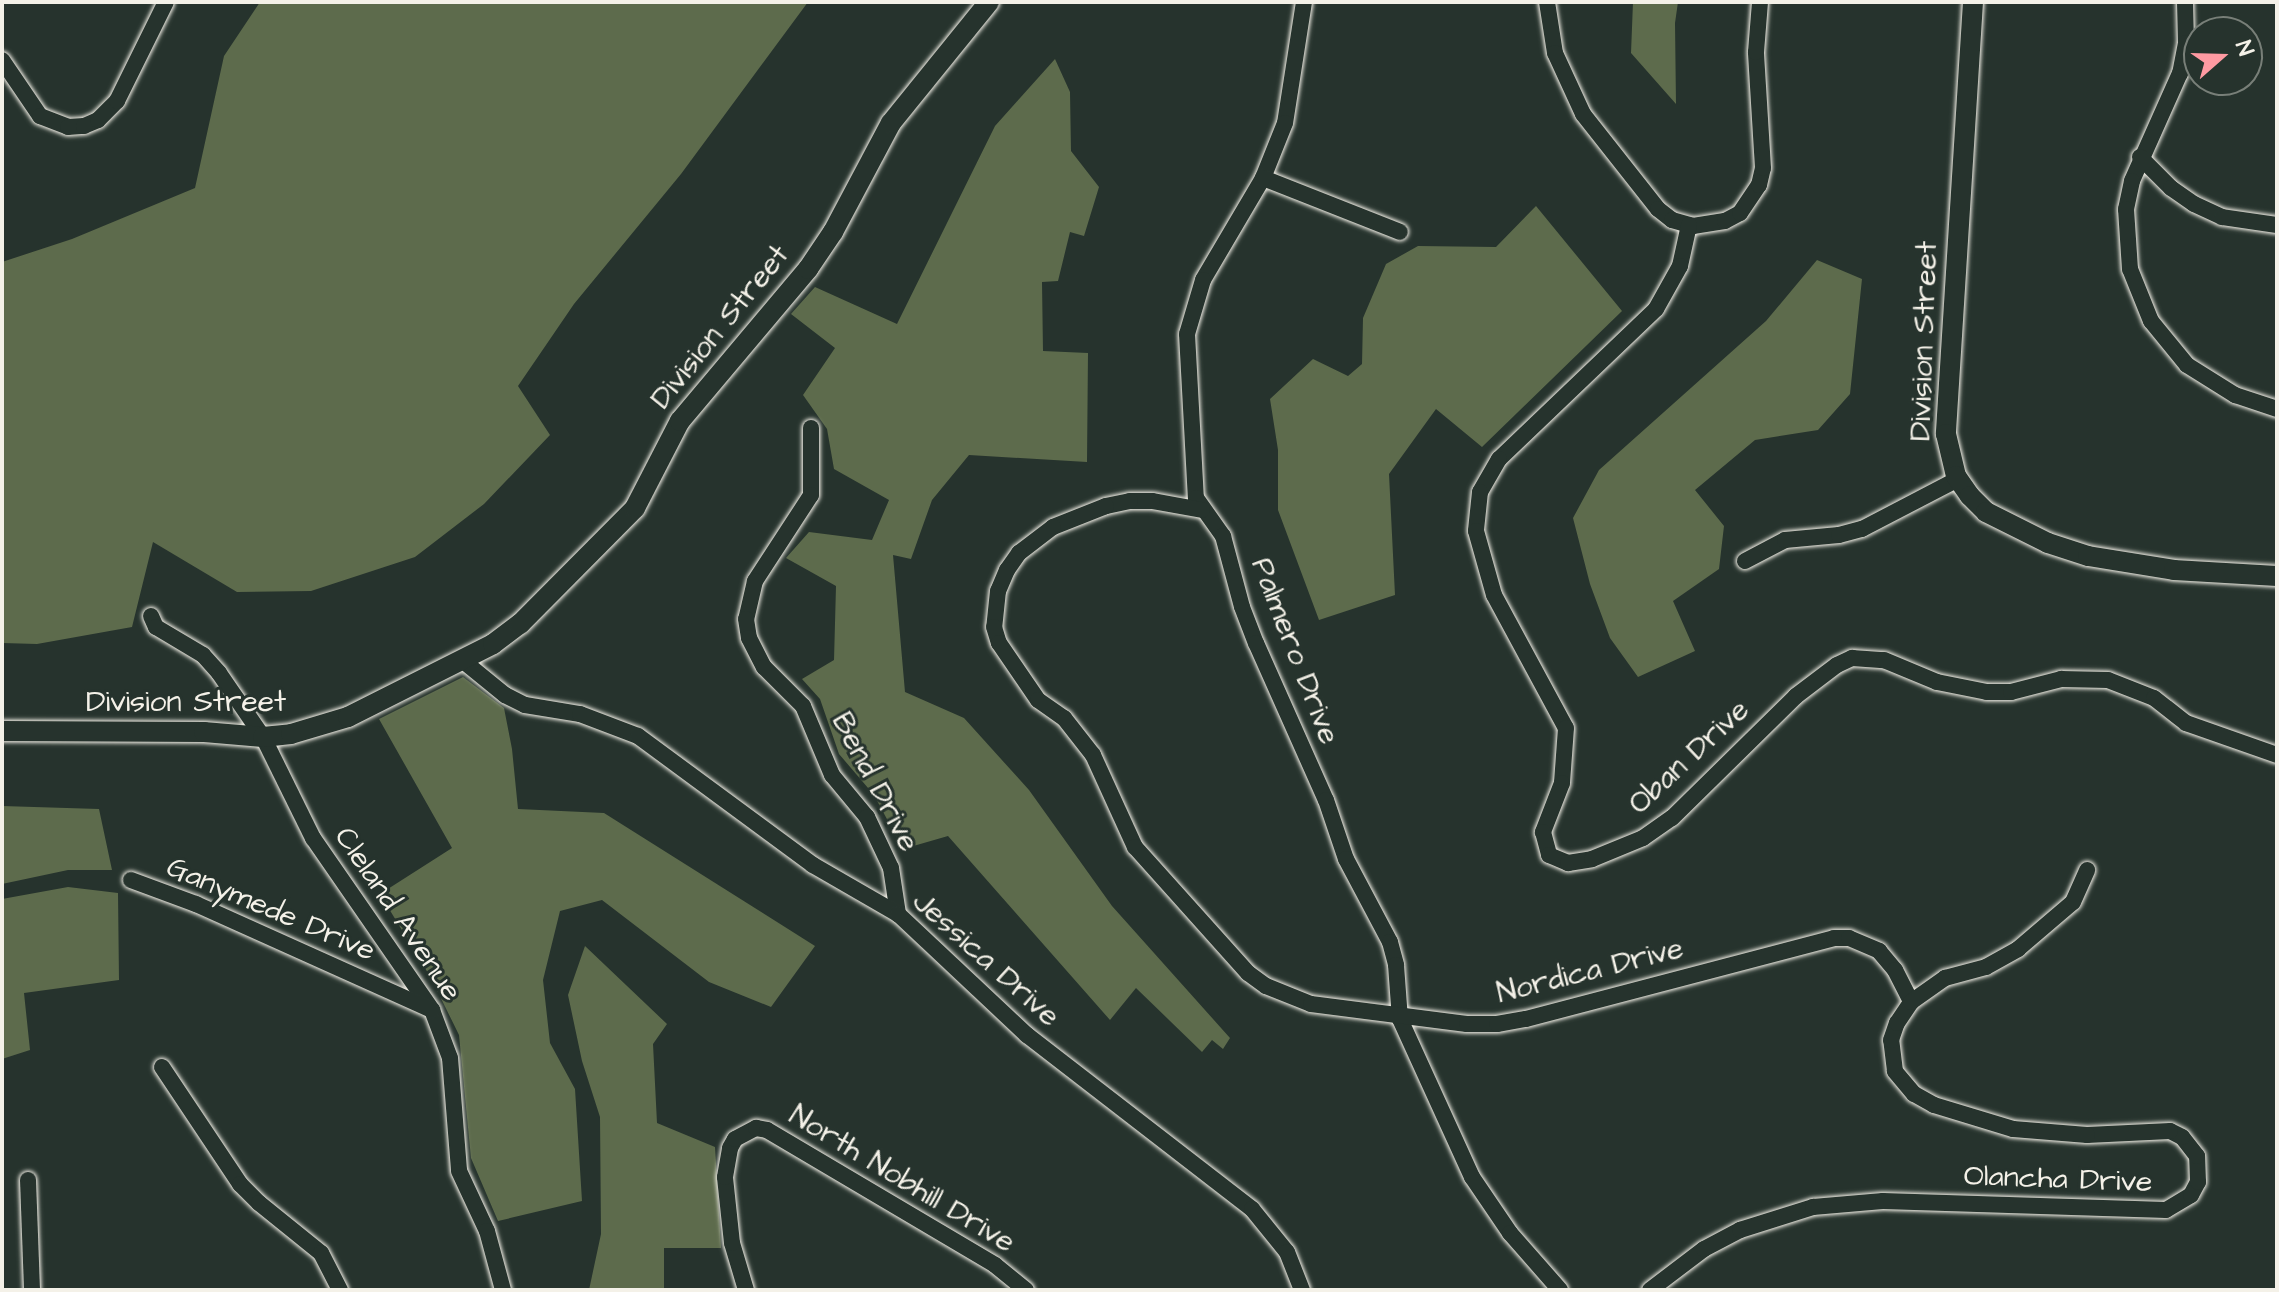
<!DOCTYPE html>
<style>
body{margin:0}
#map{position:relative;width:2279px;height:1292px;overflow:hidden;background:#26332d;font-family:"Architects Daughter",sans-serif}
div>[style]{position:absolute}
[style*='--x']{left:calc(var(--x)*1px);top:calc(var(--y)*1px);width:calc(var(--w)*1px);rotate:calc(var(--a)*1deg)}
.green>*{inset:0;background:#5d6b4c}
.roads{filter:drop-shadow(0 0 2px #f4f1e8) drop-shadow(0 0 2px #f4f1e8)}
.minor>*{height:16px;margin:-8px;padding:0 8px;transform-origin:8px;border-radius:8px;background:#26332d}
.tertiary>*{height:20px;margin:-10px;padding:0 10px;transform-origin:10px;border-radius:10px;background:#26332d}
span{translate:-50% -50%;white-space:nowrap;text-align:center;line-height:1.15;-webkit-text-stroke:6px #26332d;paint-order:stroke}
.street-label{font-size:30px;color:#f4f1e8}
.frame{position:absolute;inset:0;border:4px solid #f4f1e8;pointer-events:none}
.north{position:absolute;left:2183px;top:16px;width:80px;height:80px;box-sizing:border-box;background:#26332d;border:2px solid #787f78;border-radius:50%;rotate:70deg;font-size:22px;font-weight:700;line-height:32px;text-align:center;color:#f4f1e8}
.north::after{content:'';display:block;margin:auto;width:28px;height:36px;background:#ff9aa2;clip-path:polygon(50% 0,100% 100%,50% 72%,0 100%)}
</style>
<div id="map">
<div class="green">
<i style="clip-path:polygon(260px 2px,808px 2px,681px 174px,574px 304px,518px 386px,550px 435px,484px 504px,415px 557px,311px 591px,237px 592px,153px 542px,132px 627px,37px 644px,2px 643px,2px 262px,72px 239px,195px 188px,224px 56px)"></i>
<i style="clip-path:polygon(1633px 2px,1678px 2px,1675px 23px,1676px 104px,1631px 53px)"></i>
<i style="clip-path:polygon(1055px 59px,1070px 92px,1071px 151px,1099px 187px,1084px 236px,1070px 232px,1058px 281px,1042px 282px,1043px 351px,1088px 353px,1087px 462px,969px 455px,932px 500px,911px 559px,893px 555px,905px 692px,964px 718px,1029px 790px,1112px 906px,1230px 1038px,1223px 1049px,1212px 1040px,1202px 1052px,1136px 988px,1110px 1020px,948px 836px,903px 849px,874px 795px,839px 754px,820px 699px,802px 679px,834px 660px,836px 586px,786px 558px,809px 532px,872px 540px,889px 500px,834px 469px,827px 429px,803px 395px,835px 348px,791px 314px,815px 287px,897px 324px,995px 126px)"></i>
<i style="clip-path:polygon(1536px 206px,1622px 311px,1482px 447px,1436px 409px,1389px 474px,1395px 595px,1319px 620px,1278px 510px,1278px 450px,1270px 399px,1313px 359px,1348px 376px,1362px 364px,1363px 318px,1386px 264px,1418px 246px,1496px 247px)"></i>
<i style="clip-path:polygon(1817px 260px,1862px 279px,1850px 394px,1818px 430px,1755px 440px,1695px 490px,1724px 526px,1719px 569px,1673px 601px,1695px 651px,1638px 677px,1610px 638px,1590px 584px,1573px 518px,1599px 470px,1766px 321px)"></i>
<i style="clip-path:polygon(463px 677px,504px 708px,512px 749px,518px 809px,604px 813px,815px 946px,771px 1007px,709px 982px,602px 900px,560px 911px,543px 980px,550px 1043px,575px 1089px,582px 1201px,498px 1221px,471px 1158px,459px 1035px,431px 978px,380px 894px,452px 848px,379px 719px)"></i>
<i style="clip-path:polygon(2px 806px,99px 809px,112px 870px,68px 870px,2px 884px)"></i>
<i style="clip-path:polygon(68px 887px,118px 893px,119px 980px,24px 993px,30px 1050px,2px 1059px,2px 899px)"></i>
<i style="clip-path:polygon(585px 946px,667px 1024px,653px 1044px,657px 1123px,715px 1147px,721px 1248px,664px 1248px,664px 1290px,589px 1290px,601px 1234px,600px 1117px,582px 1061px,568px 995px)"></i>
</div>
<div class="roads">
<div class="minor">
<i style="--x:1304;--y:2;--w:122;--a:98.9"></i>
<i style="--x:1285;--y:123;--w:59;--a:111.8"></i>
<i style="--x:1263;--y:178;--w:118;--a:120.5"></i>
<i style="--x:1203;--y:280;--w:56;--a:106.5"></i>
<i style="--x:1187;--y:334;--w:164;--a:86.9"></i>
<i style="--x:1196;--y:498;--w:47;--a:54.6"></i>
<i style="--x:1223;--y:536;--w:73;--a:75"></i>
<i style="--x:1242;--y:607;--w:39;--a:69"></i>
<i style="--x:1256;--y:643;--w:172;--a:66"></i>
<i style="--x:1326;--y:800;--w:62;--a:71.3"></i>
<i style="--x:1346;--y:859;--w:94;--a:62.1"></i>
<i style="--x:1390;--y:942;--w:24;--a:75"></i>
<i style="--x:1396;--y:965;--w:54;--a:85.8"></i>
<i style="--x:1400;--y:1019;--w:174;--a:65.5"></i>
<i style="--x:1472;--y:1177;--w:68;--a:55.8"></i>
<i style="--x:1510;--y:1233;--w:76;--a:48.7"></i>
<i style="--x:1547;--y:2;--w:52;--a:81.1"></i>
<i style="--x:1555;--y:53;--w:67;--a:65.3"></i>
<i style="--x:1583;--y:114;--w:121;--a:51.7"></i>
<i style="--x:1658;--y:209;--w:18;--a:38"></i>
<i style="--x:1672;--y:220;--w:22;--a:16"></i>
<i style="--x:1693;--y:226;--w:32;--a:-9"></i>
<i style="--x:1725;--y:221;--w:17;--a:-28"></i>
<i style="--x:1740;--y:213;--w:34;--a:-56"></i>
<i style="--x:1759;--y:185;--w:17;--a:-77"></i>
<i style="--x:1763;--y:168;--w:116;--a:-93.5"></i>
<i style="--x:1756;--y:52;--w:50;--a:-85.4"></i>
<i style="--x:2185;--y:2;--w:41;--a:88.6"></i>
<i style="--x:2186;--y:43;--w:31;--a:101"></i>
<i style="--x:2180;--y:73;--w:118;--a:114"></i>
<i style="--x:2132;--y:181;--w:29;--a:102"></i>
<i style="--x:2126;--y:209;--w:60;--a:86.2"></i>
<i style="--x:2130;--y:269;--w:56;--a:68"></i>
<i style="--x:2151;--y:321;--w:57;--a:50.7"></i>
<i style="--x:2187;--y:365;--w:57;--a:32"></i>
<i style="--x:2235;--y:395;--w:44;--a:18.4"></i>
<i style="--x:2;--y:60;--w:68;--a:55.8"></i>
<i style="--x:40;--y:116;--w:30;--a:21"></i>
<i style="--x:68;--y:127;--w:16;--a:-4"></i>
<i style="--x:84;--y:126;--w:15;--a:-23"></i>
<i style="--x:98;--y:120;--w:27;--a:-45"></i>
<i style="--x:117;--y:101;--w:110;--a:-63.7"></i>
<i style="--x:2140;--y:157;--w:44;--a:45"></i>
<i style="--x:2171;--y:188;--w:28;--a:35"></i>
<i style="--x:2194;--y:204;--w:31;--a:25"></i>
<i style="--x:2222;--y:217;--w:56;--a:8.3"></i>
<i style="--x:1263;--y:178;--w:147;--a:21.5"></i>
<i style="--x:1689;--y:225;--w:42;--a:102.4"></i>
<i style="--x:1680;--y:266;--w:49;--a:119.2"></i>
<i style="--x:1656;--y:309;--w:217;--a:136.3"></i>
<i style="--x:1499;--y:459;--w:38;--a:120"></i>
<i style="--x:1480;--y:492;--w:39;--a:96"></i>
<i style="--x:1476;--y:531;--w:66;--a:74.3"></i>
<i style="--x:1494;--y:595;--w:151;--a:61.6"></i>
<i style="--x:1566;--y:728;--w:55;--a:94.2"></i>
<i style="--x:1562;--y:783;--w:53;--a:111.2"></i>
<i style="--x:1543;--y:832;--w:24;--a:75"></i>
<i style="--x:1549;--y:855;--w:21;--a:23"></i>
<i style="--x:1568;--y:863;--w:24;--a:-9"></i>
<i style="--x:1592;--y:859;--w:55;--a:-22.4"></i>
<i style="--x:1643;--y:838;--w:35;--a:-35"></i>
<i style="--x:1672;--y:818;--w:174;--a:-44.5"></i>
<i style="--x:1796;--y:696;--w:51;--a:-37.1"></i>
<i style="--x:1837;--y:665;--w:17;--a:-25"></i>
<i style="--x:1852;--y:658;--w:32;--a:4"></i>
<i style="--x:1884;--y:660;--w:57;--a:22.5"></i>
<i style="--x:1937;--y:682;--w:51;--a:11.3"></i>
<i style="--x:1987;--y:692;--w:24;--a:0"></i>
<i style="--x:2011;--y:692;--w:52;--a:-14.6"></i>
<i style="--x:2061;--y:679;--w:47;--a:1.2"></i>
<i style="--x:2108;--y:680;--w:49;--a:21.4"></i>
<i style="--x:2154;--y:698;--w:41;--a:38"></i>
<i style="--x:2186;--y:723;--w:96;--a:19.4"></i>
<i style="--x:811;--y:428;--w:67;--a:90"></i>
<i style="--x:811;--y:495;--w:103;--a:123.1"></i>
<i style="--x:755;--y:581;--w:39;--a:103"></i>
<i style="--x:746;--y:619;--w:19;--a:81"></i>
<i style="--x:749;--y:638;--w:33;--a:63"></i>
<i style="--x:764;--y:667;--w:55;--a:45"></i>
<i style="--x:803;--y:706;--w:75;--a:67.2"></i>
<i style="--x:832;--y:775;--w:55;--a:50.2"></i>
<i style="--x:867;--y:817;--w:56;--a:64.8"></i>
<i style="--x:891;--y:868;--w:47;--a:81.3"></i>
<i style="--x:1202;--y:510;--w:51;--a:-169.8"></i>
<i style="--x:1152;--y:501;--w:22;--a:180"></i>
<i style="--x:1130;--y:501;--w:25;--a:168"></i>
<i style="--x:1106;--y:506;--w:57;--a:158.4"></i>
<i style="--x:1053;--y:527;--w:43;--a:142.6"></i>
<i style="--x:1019;--y:553;--w:21;--a:125"></i>
<i style="--x:1007;--y:570;--w:23;--a:113"></i>
<i style="--x:998;--y:591;--w:36;--a:96"></i>
<i style="--x:994;--y:627;--w:17;--a:73"></i>
<i style="--x:999;--y:643;--w:69;--a:55.6"></i>
<i style="--x:1038;--y:700;--w:32;--a:35"></i>
<i style="--x:1064;--y:718;--w:47;--a:51.9"></i>
<i style="--x:1093;--y:755;--w:101;--a:65.5"></i>
<i style="--x:1135;--y:847;--w:169;--a:48.1"></i>
<i style="--x:1248;--y:973;--w:22;--a:36"></i>
<i style="--x:1266;--y:986;--w:48;--a:21.8"></i>
<i style="--x:1311;--y:1004;--w:157;--a:7.3"></i>
<i style="--x:1467;--y:1024;--w:30;--a:0"></i>
<i style="--x:1497;--y:1024;--w:29;--a:-10"></i>
<i style="--x:1526;--y:1019;--w:318;--a:-14.7"></i>
<i style="--x:1834;--y:938;--w:15;--a:0"></i>
<i style="--x:1849;--y:938;--w:33;--a:23"></i>
<i style="--x:1879;--y:951;--w:25;--a:50"></i>
<i style="--x:1895;--y:970;--w:36;--a:63"></i>
<i style="--x:1745;--y:561;--w:45;--a:-27.7"></i>
<i style="--x:1785;--y:540;--w:54;--a:-5.3"></i>
<i style="--x:1839;--y:535;--w:24;--a:-15"></i>
<i style="--x:1862;--y:529;--w:108;--a:-27.5"></i>
<i style="--x:151;--y:616;--w:12;--a:66"></i>
<i style="--x:156;--y:627;--w:55;--a:30.8"></i>
<i style="--x:203;--y:655;--w:24;--a:48"></i>
<i style="--x:219;--y:673;--w:78;--a:55.5"></i>
<i style="--x:263;--y:737;--w:113;--a:63.7"></i>
<i style="--x:313;--y:838;--w:209;--a:55.3"></i>
<i style="--x:432;--y:1010;--w:51;--a:69.4"></i>
<i style="--x:450;--y:1058;--w:113;--a:85.4"></i>
<i style="--x:459;--y:1171;--w:66;--a:65"></i>
<i style="--x:487;--y:1231;--w:61;--a:74.8"></i>
<i style="--x:462;--y:660;--w:55;--a:39.1"></i>
<i style="--x:505;--y:695;--w:22;--a:27"></i>
<i style="--x:525;--y:705;--w:56;--a:9.3"></i>
<i style="--x:580;--y:714;--w:62;--a:20.8"></i>
<i style="--x:638;--y:736;--w:217;--a:36.4"></i>
<i style="--x:813;--y:865;--w:98;--a:30"></i>
<i style="--x:898;--y:914;--w:177;--a:43.2"></i>
<i style="--x:1027;--y:1035;--w:284;--a:37.7"></i>
<i style="--x:1252;--y:1209;--w:55;--a:50.9"></i>
<i style="--x:1287;--y:1252;--w:41;--a:68.5"></i>
<i style="--x:131;--y:880;--w:69;--a:20.3"></i>
<i style="--x:196;--y:904;--w:259;--a:24.2"></i>
<i style="--x:162;--y:1067;--w:141;--a:56.3"></i>
<i style="--x:240;--y:1184;--w:27;--a:45"></i>
<i style="--x:259;--y:1203;--w:80;--a:38.9"></i>
<i style="--x:321;--y:1253;--w:42;--a:62.8"></i>
<i style="--x:28;--y:1180;--w:110;--a:87.9"></i>
<i style="--x:746;--y:1290;--w:49;--a:-106.6"></i>
<i style="--x:732;--y:1243;--w:66;--a:-96.1"></i>
<i style="--x:725;--y:1177;--w:29;--a:-80"></i>
<i style="--x:730;--y:1148;--w:10;--a:-61"></i>
<i style="--x:735;--y:1139;--w:24;--a:-28"></i>
<i style="--x:756;--y:1128;--w:11;--a:10"></i>
<i style="--x:767;--y:1130;--w:265;--a:30.6"></i>
<i style="--x:995;--y:1265;--w:40;--a:39"></i>
<i style="--x:1650;--y:1290;--w:68;--a:-37.2"></i>
<i style="--x:1704;--y:1249;--w:41;--a:-27.8"></i>
<i style="--x:1740;--y:1230;--w:77;--a:-17.5"></i>
<i style="--x:1813;--y:1207;--w:70;--a:-4.9"></i>
<i style="--x:1883;--y:1201;--w:283;--a:1.8"></i>
<i style="--x:2166;--y:1210;--w:29;--a:-31"></i>
<i style="--x:2191;--y:1195;--w:15;--a:-62"></i>
<i style="--x:2198;--y:1182;--w:26;--a:-92"></i>
<i style="--x:2197;--y:1156;--w:24;--a:-128"></i>
<i style="--x:2182;--y:1137;--w:13;--a:-153"></i>
<i style="--x:2170;--y:1131;--w:83;--a:177.2"></i>
<i style="--x:2087;--y:1135;--w:74;--a:-175.4"></i>
<i style="--x:2013;--y:1129;--w:83;--a:-163.1"></i>
<i style="--x:1934;--y:1105;--w:23;--a:-151"></i>
<i style="--x:1914;--y:1094;--w:30;--a:-130"></i>
<i style="--x:1895;--y:1071;--w:31;--a:-97"></i>
<i style="--x:1891;--y:1040;--w:18;--a:-71"></i>
<i style="--x:1897;--y:1023;--w:25;--a:-56"></i>
<i style="--x:1911;--y:1002;--w:42;--a:-35.2"></i>
<i style="--x:1945;--y:978;--w:42;--a:-15"></i>
<i style="--x:1986;--y:967;--w:37;--a:-29"></i>
<i style="--x:2018;--y:949;--w:72;--a:-40.5"></i>
<i style="--x:2073;--y:902;--w:35;--a:-66"></i>
</div>
<div class="tertiary">
<i style="--x:1973;--y:2;--w:433;--a:93.6"></i>
<i style="--x:1946;--y:434;--w:43;--a:76.6"></i>
<i style="--x:1956;--y:476;--w:24;--a:55"></i>
<i style="--x:1970;--y:496;--w:23;--a:45"></i>
<i style="--x:1986;--y:512;--w:69;--a:26.6"></i>
<i style="--x:2048;--y:543;--w:42;--a:18"></i>
<i style="--x:2088;--y:556;--w:87;--a:9.2"></i>
<i style="--x:2174;--y:570;--w:103;--a:3.3"></i>
<i style="--x:2;--y:731;--w:202;--a:0.3"></i>
<i style="--x:204;--y:732;--w:59;--a:4.8"></i>
<i style="--x:263;--y:737;--w:28;--a:-6"></i>
<i style="--x:291;--y:734;--w:59;--a:-16.6"></i>
<i style="--x:348;--y:717;--w:162;--a:-26.7"></i>
<i style="--x:493;--y:644;--w:34;--a:-37"></i>
<i style="--x:520;--y:624;--w:163;--a:-45.2"></i>
<i style="--x:635;--y:508;--w:98;--a:-62.7"></i>
<i style="--x:680;--y:421;--w:199;--a:-49.9"></i>
<i style="--x:808;--y:269;--w:45;--a:-56"></i>
<i style="--x:833;--y:232;--w:123;--a:-62"></i>
<i style="--x:891;--y:123;--w:156;--a:-51"></i>
</div>
</div>
<div class="street-label">
<span style="left:720px;top:327px;rotate:-51deg">Division Street</span>
<span style="left:1924px;top:341px;rotate:-88deg">Division Street</span>
<span style="left:1295px;top:651px;rotate:69deg">Palmero Drive</span>
<span style="left:186px;top:702px">Division Street</span>
<span style="left:1689px;top:757px;rotate:-43deg">Oban Drive</span>
<span style="left:875px;top:782px;rotate:62deg">Bend Drive</span>
<span style="left:271px;top:909px;rotate:23deg">Ganymede Drive</span>
<span style="left:398px;top:914px;rotate:56deg">Cleland Avenue</span>
<span style="left:986px;top:959px;rotate:42deg">Jessica Drive</span>
<span style="left:1590px;top:971px;rotate:-14deg">Nordica Drive</span>
<span style="left:902px;top:1179px;rotate:31deg">North Nobhill Drive</span>
<span style="left:2058px;top:1179px;rotate:2deg">Olancha Drive</span>
</div>
<div class="frame"></div>
<div class="north">N</div>
</div>
